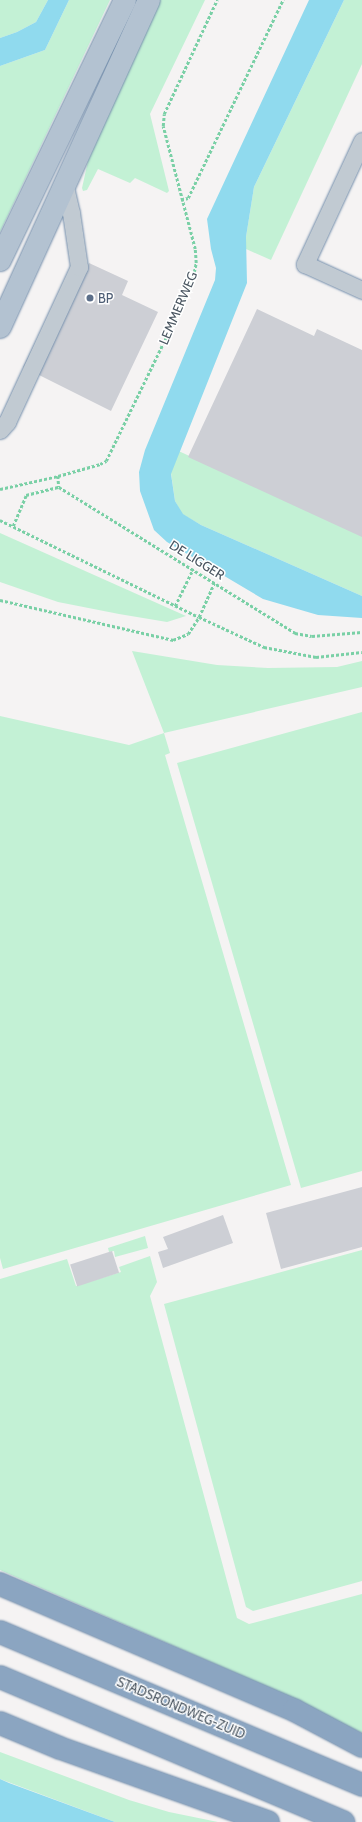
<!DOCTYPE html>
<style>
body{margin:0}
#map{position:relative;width:362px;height:1822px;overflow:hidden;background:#f5f3f3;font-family:Cabin,sans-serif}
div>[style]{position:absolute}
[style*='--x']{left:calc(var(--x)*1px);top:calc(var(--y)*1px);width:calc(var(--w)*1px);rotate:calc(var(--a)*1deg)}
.green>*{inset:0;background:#c3f1d5}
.water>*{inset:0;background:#90daee}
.building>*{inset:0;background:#cdcfd5;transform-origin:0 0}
.path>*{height:2.5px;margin-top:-1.25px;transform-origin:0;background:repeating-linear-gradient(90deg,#7ad0a6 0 3px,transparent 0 5px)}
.roads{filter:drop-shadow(0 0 1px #7690ad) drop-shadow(0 0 1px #7690ad)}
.lane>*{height:17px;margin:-8.5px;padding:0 8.5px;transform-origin:8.5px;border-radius:8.5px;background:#c1cad2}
.primary>*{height:22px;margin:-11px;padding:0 11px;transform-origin:11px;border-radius:11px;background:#b3c2d1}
.highway>*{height:22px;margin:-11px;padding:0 11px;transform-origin:11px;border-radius:11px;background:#8ba5c1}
.dots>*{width:11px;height:11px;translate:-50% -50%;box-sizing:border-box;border:2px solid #fff;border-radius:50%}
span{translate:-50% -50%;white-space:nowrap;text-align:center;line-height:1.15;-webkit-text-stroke:3px #fff;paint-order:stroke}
.service-label{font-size:13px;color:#4e5e75}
.left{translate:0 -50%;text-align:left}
.street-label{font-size:13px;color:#4a5661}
</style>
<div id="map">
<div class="green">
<i style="clip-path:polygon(0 0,48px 0,36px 22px,17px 32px,0 38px)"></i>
<i style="clip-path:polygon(69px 0,110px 0,0 232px,0 66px,45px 50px)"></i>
<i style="clip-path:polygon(158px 0,205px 0,150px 114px,169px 191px,167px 193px,135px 178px,130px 183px,98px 169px,87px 190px,83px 191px,82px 188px,88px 161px)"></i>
<i style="clip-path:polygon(344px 0,362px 0,362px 64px,271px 260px,246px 249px,246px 237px,254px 187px)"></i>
<i style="clip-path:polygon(172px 448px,362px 535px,362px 596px,201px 525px,182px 514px,175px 501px,171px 473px)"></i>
<i style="clip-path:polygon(0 533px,186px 616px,167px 622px,119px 614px,58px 602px,0 582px)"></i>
<i style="clip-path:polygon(132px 651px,217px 665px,268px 668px,337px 667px,362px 661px,362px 687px,164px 733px,170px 753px,165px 755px,291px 1185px,3px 1269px,0 1258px,0 716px,129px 745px,164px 733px)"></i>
<i style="clip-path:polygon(362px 712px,362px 1171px,301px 1188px,177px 763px)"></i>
<i style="clip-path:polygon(145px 1236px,148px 1248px,115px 1257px,114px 1251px,109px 1252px,108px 1248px)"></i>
<i style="clip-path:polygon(362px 1250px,362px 1581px,253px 1611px,246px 1607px,164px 1304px)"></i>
<i style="clip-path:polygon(150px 1256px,157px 1282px,150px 1296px,237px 1618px,249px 1624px,362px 1594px,362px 1733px,233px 1672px,0 1570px,0 1279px,67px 1259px,76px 1286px,121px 1272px,119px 1267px)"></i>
<i style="clip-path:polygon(0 1752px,129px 1800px,169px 1812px,218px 1822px,115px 1822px,0 1779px)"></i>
</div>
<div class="water">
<i style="clip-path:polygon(48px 0,69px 0,45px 50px,0 66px,0 38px,17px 32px,36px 22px)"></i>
<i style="clip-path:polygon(309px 0,344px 0,254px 187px,246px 237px,247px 283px,171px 474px,175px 501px,183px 514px,201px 525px,362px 596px,362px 618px,318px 615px,263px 599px,167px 542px,154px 530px,140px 491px,139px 472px,145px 450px,215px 280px,216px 268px,211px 249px,207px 219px)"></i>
<i style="clip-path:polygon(0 1779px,9px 1783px,115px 1822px,0 1822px)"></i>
</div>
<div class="building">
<i style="clip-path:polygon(89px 263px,128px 281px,122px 295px,158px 312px,111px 411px,23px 367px,54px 305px,66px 311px)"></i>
<i style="clip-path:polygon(257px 309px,314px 336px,317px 329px,362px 350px,362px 537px,188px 457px)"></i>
<i style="clip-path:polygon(362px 1187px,362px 1247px,281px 1269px,266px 1213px)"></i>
<i style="clip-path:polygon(223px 1215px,233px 1243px,163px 1268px,158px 1252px,168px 1249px,163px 1237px)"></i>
<i style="left:112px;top:1251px;width:23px;height:44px;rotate:72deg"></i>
</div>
<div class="path">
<i style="--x:181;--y:200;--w:7;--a:-16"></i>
<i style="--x:188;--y:198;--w:220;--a:-64.4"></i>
<i style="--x:58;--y:476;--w:11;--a:85"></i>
<i style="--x:0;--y:489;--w:59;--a:-12.6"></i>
<i style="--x:58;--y:476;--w:44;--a:-15.9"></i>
<i style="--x:100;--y:464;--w:7;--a:-27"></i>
<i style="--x:106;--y:461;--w:156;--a:-64.1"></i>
<i style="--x:174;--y:321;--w:48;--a:-66.6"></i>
<i style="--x:193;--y:277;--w:14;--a:-78"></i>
<i style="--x:196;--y:263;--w:14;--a:-94"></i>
<i style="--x:195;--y:249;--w:127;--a:-104.6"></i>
<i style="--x:163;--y:126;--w:12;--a:-85"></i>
<i style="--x:164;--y:114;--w:126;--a:-65.1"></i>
<i style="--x:0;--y:520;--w:221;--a:26"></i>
<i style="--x:199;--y:617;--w:72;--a:24.8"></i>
<i style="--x:264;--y:647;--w:53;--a:10.9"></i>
<i style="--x:316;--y:657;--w:46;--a:-6.2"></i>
<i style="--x:13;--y:526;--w:34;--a:-67"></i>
<i style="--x:26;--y:495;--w:34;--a:-14"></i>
<i style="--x:59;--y:487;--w:278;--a:31.7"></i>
<i style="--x:295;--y:633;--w:17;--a:10"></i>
<i style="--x:312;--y:636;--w:50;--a:-4.6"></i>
<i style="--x:0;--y:600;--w:178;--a:13"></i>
<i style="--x:173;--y:640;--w:16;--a:-22"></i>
<i style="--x:188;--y:634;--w:20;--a:-57"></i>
<i style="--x:199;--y:617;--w:37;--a:-66"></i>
<i style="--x:175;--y:606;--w:41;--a:-64.1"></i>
</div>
<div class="roads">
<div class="lane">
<i style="--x:362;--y:141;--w:136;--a:114.9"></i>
<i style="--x:305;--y:264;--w:63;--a:24.5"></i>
<i style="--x:0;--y:430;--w:11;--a:-49"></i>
<i style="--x:7;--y:422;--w:171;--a:-65.1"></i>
<i style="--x:79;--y:267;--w:55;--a:-98.4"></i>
<i style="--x:71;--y:213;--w:28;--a:-103"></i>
</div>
<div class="primary">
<i style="--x:0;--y:260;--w:288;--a:-64.3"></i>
<i style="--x:0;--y:327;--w:359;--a:-65.5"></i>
</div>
<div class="highway">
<i style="--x:0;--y:1584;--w:320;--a:23.2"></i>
<i style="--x:294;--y:1710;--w:77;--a:27.9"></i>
<i style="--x:0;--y:1632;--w:393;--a:22.9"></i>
<i style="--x:0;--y:1677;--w:373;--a:22.9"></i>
<i style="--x:0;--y:1723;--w:65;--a:22.6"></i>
<i style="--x:60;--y:1748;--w:221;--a:19.6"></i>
</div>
</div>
<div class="dots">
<i style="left:90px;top:298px;background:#5c6f8a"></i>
</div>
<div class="service-label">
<span class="left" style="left:98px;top:298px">BP</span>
</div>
<div class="street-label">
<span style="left:178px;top:308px;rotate:-67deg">LEMMERWEG</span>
<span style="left:197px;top:560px;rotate:32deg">DE LIGGER</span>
<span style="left:181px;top:1708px;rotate:23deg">STADSRONDWEG-ZUID</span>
</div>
</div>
